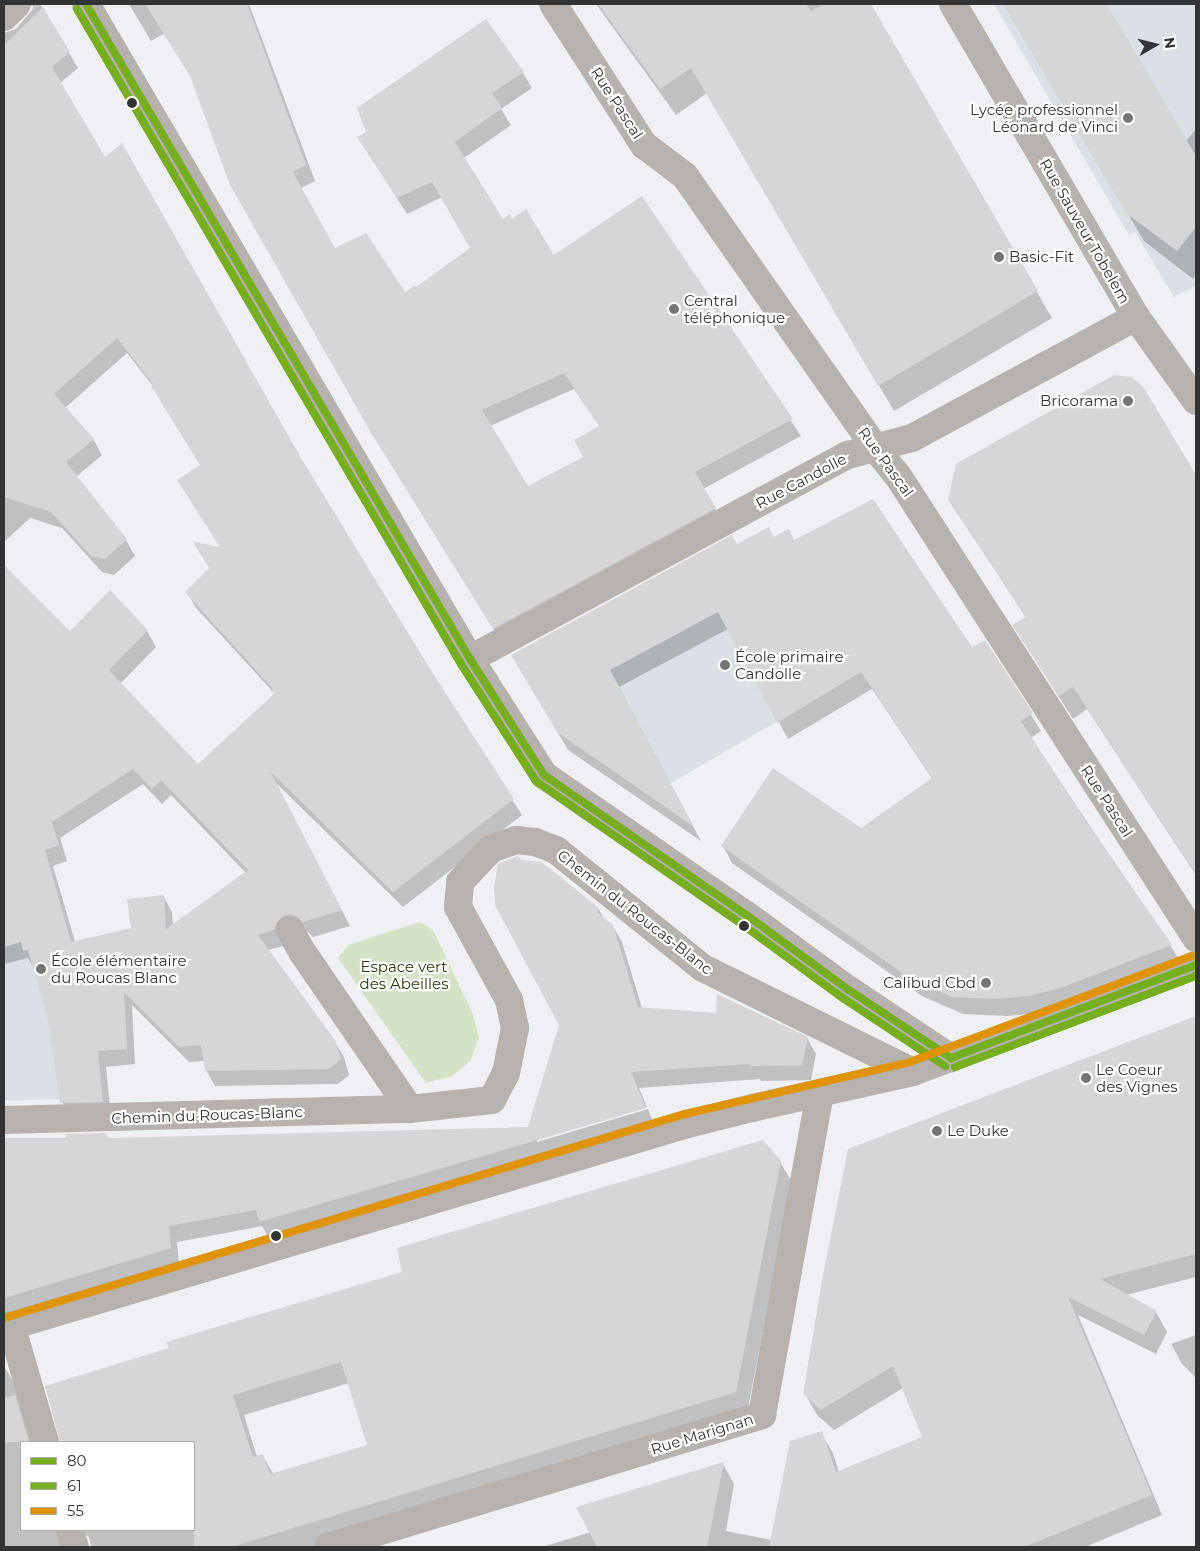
<!DOCTYPE html>
<meta charset="utf-8">
<style>
body{margin:0}
#map{position:relative;width:1200px;height:1551px;overflow:hidden;background:#eef0f3;font-family:Montserrat,sans-serif}
div>[style]{position:absolute}
[style*='--x']{left:calc(var(--x)*1px);top:calc(var(--y)*1px);width:calc(var(--w)*1px);rotate:calc(var(--a)*1deg)}
.built>*{inset:0;background:#dbe0e7}
.green>*{inset:0;background:#d4e3c6}
.shadow>*{inset:0;background:#0003}
.building>*{inset:0;background:#d6d6d7}
.minor>*{height:28px;margin:-14px;padding:0 14px;transform-origin:14px;border-radius:14px;background:#b7b2ad}
.tertiary>*{height:28px;margin:-14px;padding:0 14px;transform-origin:14px;border-radius:14px;background:#b7b2ad}
.bus-1>*{height:8px;margin:-4px;padding:0 4px;transform-origin:4px;border-radius:4px;background:#76ae1e}
.bus-2>*{height:8px;margin:-4px;padding:0 4px;transform-origin:4px;border-radius:4px;background:#76ae1e}
.bus-3>*{height:8px;margin:-4px;padding:0 4px;transform-origin:4px;border-radius:4px;background:#e09305}
.dots>*{width:14px;height:14px;translate:-50% -50%;box-sizing:border-box;border:2px solid #fff;border-radius:50%}
span{translate:-50% -50%;white-space:nowrap;text-align:center;line-height:1.15;-webkit-text-stroke:4.5px #fff;paint-order:stroke}
.street-label{font-size:15px;color:#313334}
.poi-label{font-size:15px;color:#313334}
.right{translate:-100% -50%;text-align:right}
.left{translate:0 -50%;text-align:left}
.park-label{font-size:15px;color:#293b0c}
.frame{position:absolute;inset:0;border:5px solid #313334;pointer-events:none}
.legend{position:absolute;left:20px;top:1441px;width:175px;height:90px;box-sizing:border-box;background:#fff;border:1px solid #adadae;margin:0;padding:6px 9px;list-style:none;font-size:15px;color:#313334}
.legend li{display:flex;align-items:center;gap:10px;height:25px}
.legend b{width:25px;border:1px solid #adadae}
.north{position:absolute;left:1130px;top:20px;width:50px;height:50px;-webkit-text-stroke:4px #fff;paint-order:stroke;rotate:82deg;font-size:14px;font-weight:700;line-height:20px;text-align:center;color:#313334}
.north::after{content:'';display:block;margin:auto;width:18px;height:22px;background:#313334;clip-path:polygon(50% 0,100% 100%,50% 72%,0 100%)}
</style>
<div id="map">
<div class="built">
<i style="clip-path:polygon(994px 4px,1196px 4px,1196px 286px,1174px 297px,1135px 232px,1129px 235px)"></i>
<i style="clip-path:polygon(769px 528px,848px 680px,649px 796px,579px 747px,540px 703px,616px 610px)"></i>
<i style="clip-path:polygon(54px 882px,60px 1099px,4px 1101px,4px 896px)"></i>
</div>
<div class="green">
<i style="clip-path:polygon(420px 922px,433px 930px,473px 1014px,479px 1038px,470px 1061px,452px 1076px,426px 1083px,338px 958px,348px 945px)"></i>
</div>
<div class="shadow">
<i style="clip-path:polygon(evenodd,4px 4px,40px 4px,78px 68px,60px 83px,105px 159px,302px 462px,431px 673px,522px 815px,403px 907px,276px 783px,350px 926px,313px 937px,308px 932px,300px 930px,285px 938px,283px 946px,268px 950px,334px 1041px,344px 1057px,349px 1075px,338px 1084px,215px 1086px,206px 1070px,204px 1061px,189px 1062px,132px 1005px,135px 1064px,106px 1067px,111px 1117px,71px 1118px,62px 1102px,49px 1014px,33px 966px,28px 958px,4px 964px,4px 567px,70px 633px,110px 592px,147px 631px,156px 647px,120px 684px,198px 765px,275px 694px,196px 608px,187px 592px,210px 568px,221px 549px,201px 466px,153px 386px,127px 353px,65px 408px,93px 439px,102px 455px,76px 477px,126px 540px,135px 556px,114px 575px,102px 572px,62px 528px,30px 518px,4px 542px,4px 33px,16px 29px,33px 9px,33px 6px,4px 4px,143px 784px,162px 804px,171px 795px,246px 873px,173px 926px,172px 912px,163px 896px,133px 929px,75px 942px,53px 866px,67px 861px,60px 838px,143px 784px)"></i>
<i style="clip-path:polygon(evenodd,129px 4px,249px 4px,315px 181px,301px 188px,335px 250px,404px 294px,415px 289px,471px 249px,442px 197px,407px 214px,358px 137px,523px 73px,532px 88px,501px 109px,511px 125px,464px 158px,503px 220px,512px 220px,554px 257px,641px 198px,801px 436px,703px 489px,724px 525px,503px 644px,381px 447px,192px 78px,165px 33px,151px 41px,129px 4px,574px 389px,600px 427px,585px 458px,528px 488px,490px 426px,574px 389px)"></i>
<i style="clip-path:polygon(596px 4px,869px 4px,1052px 318px,894px 411px,707px 93px,676px 115px)"></i>
<i style="clip-path:polygon(1004px 4px,1106px 4px,1186px 141px,1196px 129px,1196px 275px,1193px 279px,1144px 241px)"></i>
<i style="clip-path:polygon(1149px 399px,1196px 479px,1196px 875px,1087px 709px,1073px 719px,1028px 648px,1026px 618px,950px 500px)"></i>
<i style="clip-path:polygon(773px 538px,794px 541px,971px 649px,985px 642px,1041px 731px,1031px 738px,1181px 962px,1039px 1013px,1008px 1016px,963px 1014px,922px 996px,732px 863px,723px 846px,861px 829px,933px 780px,872px 689px,788px 739px,728px 629px,619px 687px,701px 841px,568px 750px,513px 655px,737px 546px)"></i>
<i style="clip-path:polygon(521px 861px,552px 872px,599px 910px,605px 920px,612px 925px,622px 942px,642px 1008px,807px 1038px,816px 1054px,811px 1080px,761px 1081px,760px 1079px,639px 1088px,647px 1107px,537px 1139px,537px 1142px,648px 1109px,654px 1124px,269px 1238px,262px 1226px,177px 1242px,179px 1264px,4px 1316px,4px 1200px,37px 1192px,67px 1139px,105px 1134px,108px 1138px,114px 1139px,529px 1129px,560px 1025px)"></i>
<i style="clip-path:polygon(1196px 1017px,1196px 1277px,1126px 1295px,1156px 1312px,1167px 1332px,1156px 1354px,1078px 1315px,1162px 1515px,1085px 1547px,542px 1547px,591px 1532px,723px 1464px,734px 1484px,726px 1531px,772px 1540px,821px 1433px,833px 1453px,839px 1472px,924px 1437px,903px 1388px,834px 1430px,817px 1415px,805px 1394px,849px 1150px)"></i>
<i style="clip-path:polygon(evenodd,780px 1162px,792px 1182px,747px 1413px,344px 1547px,91px 1547px,89px 1537px,86px 1535px,77px 1535px,66px 1547px,4px 1547px,4px 1366px,16px 1386px,33px 1442px,21px 1442px,21px 1530px,194px 1530px,194px 1442px,61px 1442px,61px 1438px,780px 1162px,349px 1383px,369px 1446px,274px 1475px,263px 1456px,257px 1457px,244px 1415px,349px 1383px)"></i>
<i style="clip-path:polygon(1196px 1335px,1196px 1378px,1182px 1364px,1171px 1344px)"></i>
</div>
<div class="building">
<i style="clip-path:polygon(evenodd,145px 4px,247px 4px,306px 165px,293px 172px,295px 176px,335px 248px,366px 233px,405px 292px,415px 285px,416px 287px,470px 248px,432px 182px,397px 198px,357px 137px,366px 132px,357px 108px,486px 19px,524px 72px,492px 93px,502px 108px,455px 142px,503px 219px,510px 214px,512px 219px,526px 209px,554px 255px,642px 196px,793px 419px,695px 472px,716px 508px,493px 629px,370px 431px,230px 185px,190px 76px,145px 4px,564px 373px,599px 426px,574px 440px,583px 457px,528px 486px,482px 410px,564px 373px)"></i>
<i style="clip-path:polygon(598px 4px,806px 4px,811px 11px,823px 4px,871px 4px,1038px 291px,878px 386px,691px 68px,660px 89px)"></i>
<i style="clip-path:polygon(1003px 4px,1107px 4px,1196px 156px,1196px 227px,1177px 251px,1126px 213px)"></i>
<i style="clip-path:polygon(evenodd,43px 7px,70px 52px,52px 67px,105px 157px,122px 143px,301px 458px,432px 672px,514px 799px,393px 892px,270px 771px,342px 910px,303px 922px,297px 916px,291px 914px,283px 916px,277px 922px,274px 930px,258px 935px,335px 1040px,341px 1059px,329px 1069px,205px 1071px,201px 1045px,179px 1047px,124px 992px,127px 1049px,98px 1051px,103px 1102px,60px 1103px,47px 1015px,28px 950px,23px 951px,21px 942px,4px 947px,4px 565px,70px 631px,110px 590px,148px 630px,109px 670px,198px 764px,274px 694px,271px 691px,273px 689px,185px 592px,209px 568px,193px 542px,220px 547px,177px 480px,200px 465px,151px 386px,153px 384px,117px 338px,54px 394px,94px 439px,66px 462px,127px 539px,105px 559px,92px 557px,51px 512px,4px 497px,4px 45px,43px 7px,133px 769px,152px 789px,161px 780px,248px 870px,166px 929px,164px 895px,127px 899px,131px 928px,71px 942px,45px 850px,59px 845px,52px 822px,133px 769px)"></i>
<i style="clip-path:polygon(1114px 375px,1132px 377px,1144px 388px,1196px 475px,1196px 874px,1073px 687px,1059px 696px,1012px 625px,1026px 617px,948px 500px,956px 464px)"></i>
<i style="clip-path:polygon(873px 499px,972px 647px,985px 640px,1033px 713px,1021px 721px,1084px 818px,1172px 945px,1063px 987px,1029px 996px,998px 999px,952px 997px,911px 979px,721px 846px,773px 768px,861px 828px,932px 778px,861px 672px,777px 723px,718px 612px,610px 670px,694px 827px,557px 732px,511px 655px,732px 535px,737px 544px,769px 527px,773px 537px,789px 529px,794px 540px)"></i>
<i style="clip-path:polygon(518px 856px,521px 860px,541px 862px,553px 871px,600px 909px,597px 912px,613px 925px,638px 1007px,716px 1013px,717px 994px,808px 1037px,802px 1065px,751px 1066px,750px 1064px,631px 1072px,646px 1108px,259px 1222px,256px 1210px,169px 1226px,171px 1248px,4px 1298px,4px 1138px,66px 1138px,65px 1134px,106px 1133px,107px 1137px,114px 1138px,528px 1127px,559px 1025px,495px 905px,494px 888px,498px 864px)"></i>
<i style="clip-path:polygon(1196px 1016px,1196px 1254px,1100px 1279px,1157px 1311px,1144px 1335px,1068px 1297px,1152px 1495px,1024px 1547px,769px 1547px,790px 1441px,822px 1431px,836px 1472px,922px 1437px,893px 1366px,821px 1410px,803px 1394px,823px 1275px,848px 1149px)"></i>
<i style="clip-path:polygon(evenodd,763px 1140px,781px 1161px,736px 1392px,232px 1547px,194px 1547px,194px 1442px,60px 1442px,45px 1386px,169px 1348px,166px 1342px,402px 1272px,397px 1248px,763px 1140px,341px 1362px,367px 1445px,270px 1474px,263px 1454px,253px 1457px,233px 1395px,341px 1362px)"></i>
<i style="clip-path:polygon(15px 1395px,29px 1442px,4px 1442px,4px 1398px)"></i>
<i style="clip-path:polygon(724px 1462px,707px 1547px,597px 1547px,576px 1507px)"></i>
</div>
<div class="minor">
<i style="--x:553;--y:4;--w:168;--a:57.2"></i>
<i style="--x:644;--y:145;--w:51;--a:37.1"></i>
<i style="--x:685;--y:176;--w:333;--a:55"></i>
<i style="--x:876;--y:449;--w:35;--a:51"></i>
<i style="--x:898;--y:476;--w:550;--a:57.18"></i>
<i style="--x:953;--y:4;--w:363;--a:59.7"></i>
<i style="--x:1136;--y:317;--w:103;--a:54.5"></i>
<i style="--x:4;--y:17;--w:18;--a:-45"></i>
<i style="--x:470;--y:659;--w:430;--a:-28.4"></i>
<i style="--x:848;--y:455;--w:66;--a:-14.9"></i>
<i style="--x:912;--y:438;--w:255;--a:-28.4"></i>
<i style="--x:290;--y:930;--w:26;--a:61"></i>
<i style="--x:303;--y:953;--w:189;--a:55.6"></i>
<i style="--x:4;--y:1120;--w:406;--a:-1.6"></i>
<i style="--x:410;--y:1109;--w:82;--a:-6.3"></i>
<i style="--x:492;--y:1100;--w:30;--a:-63"></i>
<i style="--x:506;--y:1073;--w:46;--a:-78.7"></i>
<i style="--x:515;--y:1028;--w:29;--a:-102"></i>
<i style="--x:509;--y:1000;--w:106;--a:-118.7"></i>
<i style="--x:458;--y:907;--w:25;--a:-85"></i>
<i style="--x:460;--y:882;--w:45;--a:-46.8"></i>
<i style="--x:491;--y:849;--w:27;--a:-20"></i>
<i style="--x:516;--y:840;--w:19;--a:6"></i>
<i style="--x:535;--y:842;--w:22;--a:21"></i>
<i style="--x:556;--y:850;--w:189;--a:38.8"></i>
<i style="--x:703;--y:968;--w:234;--a:26.3"></i>
<i style="--x:11;--y:1325;--w:122;--a:73.8"></i>
<i style="--x:70;--y:1530;--w:18;--a:74"></i>
<i style="--x:328;--y:1547;--w:454;--a:-16.9"></i>
<i style="--x:762;--y:1415;--w:327;--a:-79.8"></i>
</div>
<div class="tertiary">
<i style="--x:86;--y:4;--w:759;--a:59.62"></i>
<i style="--x:470;--y:659;--w:138;--a:57.5"></i>
<i style="--x:544;--y:775;--w:244;--a:34.7"></i>
<i style="--x:745;--y:914;--w:129;--a:36.2"></i>
<i style="--x:849;--y:990;--w:123;--a:33.7"></i>
<i style="--x:4;--y:1328;--w:714;--a:-16.61"></i>
<i style="--x:688;--y:1124;--w:66;--a:-14"></i>
<i style="--x:752;--y:1108;--w:165;--a:-12.6"></i>
<i style="--x:913;--y:1072;--w:303;--a:-20.7"></i>
</div>
<div class="bus-1">
<i style="--x:86;--y:4;--w:759;--a:59.62"></i>
<i style="--x:470;--y:659;--w:138;--a:57.5"></i>
<i style="--x:544;--y:775;--w:244;--a:34.7"></i>
<i style="--x:745;--y:914;--w:129;--a:36.2"></i>
<i style="--x:849;--y:990;--w:123;--a:33.7"></i>
<i style="--x:951;--y:1058;--w:262;--a:-20.8"></i>
</div>
<div class="bus-2">
<i style="--x:77;--y:9;--w:759;--a:59.62"></i>
<i style="--x:461;--y:664;--w:139;--a:57.3"></i>
<i style="--x:536;--y:781;--w:247;--a:34.8"></i>
<i style="--x:739;--y:922;--w:129;--a:36.2"></i>
<i style="--x:843;--y:998;--w:123;--a:33.7"></i>
<i style="--x:955;--y:1067;--w:258;--a:-20.7"></i>
</div>
<div class="bus-3">
<i style="--x:4;--y:1318;--w:711;--a:-16.68"></i>
<i style="--x:685;--y:1114;--w:231;--a:-13"></i>
<i style="--x:910;--y:1062;--w:301;--a:-20.6"></i>
</div>
<div class="dots">
<i style="left:132px;top:103px;background:#313334"></i>
<i style="left:1128px;top:118px;background:#737577"></i>
<i style="left:999px;top:257px;background:#737577"></i>
<i style="left:674px;top:309px;background:#737577"></i>
<i style="left:1128px;top:401px;background:#737577"></i>
<i style="left:725px;top:665px;background:#737577"></i>
<i style="left:744px;top:926px;background:#313334"></i>
<i style="left:41px;top:969px;background:#737577"></i>
<i style="left:986px;top:983px;background:#737577"></i>
<i style="left:1086px;top:1078px;background:#737577"></i>
<i style="left:937px;top:1131px;background:#737577"></i>
<i style="left:276px;top:1236px;background:#313334"></i>
</div>
<div class="street-label">
<span style="left:617px;top:103px;rotate:57deg">Rue Pascal</span>
<span style="left:1085px;top:231px;rotate:60deg">Rue Sauveur Tobelem</span>
<span style="left:886px;top:462px;rotate:54deg">Rue Pascal</span>
<span style="left:801px;top:481px;rotate:-28deg">Rue Candolle</span>
<span style="left:1107px;top:801px;rotate:57deg">Rue Pascal</span>
<span style="left:635px;top:912px;rotate:38deg">Chemin du Roucas-Blanc</span>
<span style="left:207px;top:1115px;rotate:-2deg">Chemin du Roucas-Blanc</span>
<span style="left:702px;top:1434px;rotate:-17deg">Rue Marignan</span>
</div>
<div class="poi-label">
<span class="right" style="left:1118px;top:118px">Lycée professionnel<br>Léonard de Vinci</span>
<span class="left" style="left:1009px;top:257px">Basic-Fit</span>
<span class="left" style="left:684px;top:309px">Central<br>téléphonique</span>
<span class="right" style="left:1118px;top:401px">Bricorama</span>
<span class="left" style="left:735px;top:665px">École primaire<br>Candolle</span>
<span class="left" style="left:51px;top:969px">École élémentaire<br>du Roucas Blanc</span>
<span class="right" style="left:976px;top:983px">Calibud Cbd</span>
<span class="left" style="left:1096px;top:1078px">Le Coeur<br>des Vignes</span>
<span class="left" style="left:947px;top:1131px">Le Duke</span>
</div>
<div class="park-label">
<span style="left:404px;top:975px">Espace vert<br>des Abeilles</span>
</div>
<div class="frame"></div>
<ul class="legend">
<li><b style="height:6px;background:#76ae1e"></b>80</li>
<li><b style="height:6px;background:#76ae1e"></b>61</li>
<li><b style="height:6px;background:#e09305"></b>55</li>
</ul>
<div class="north">N</div>
</div>
